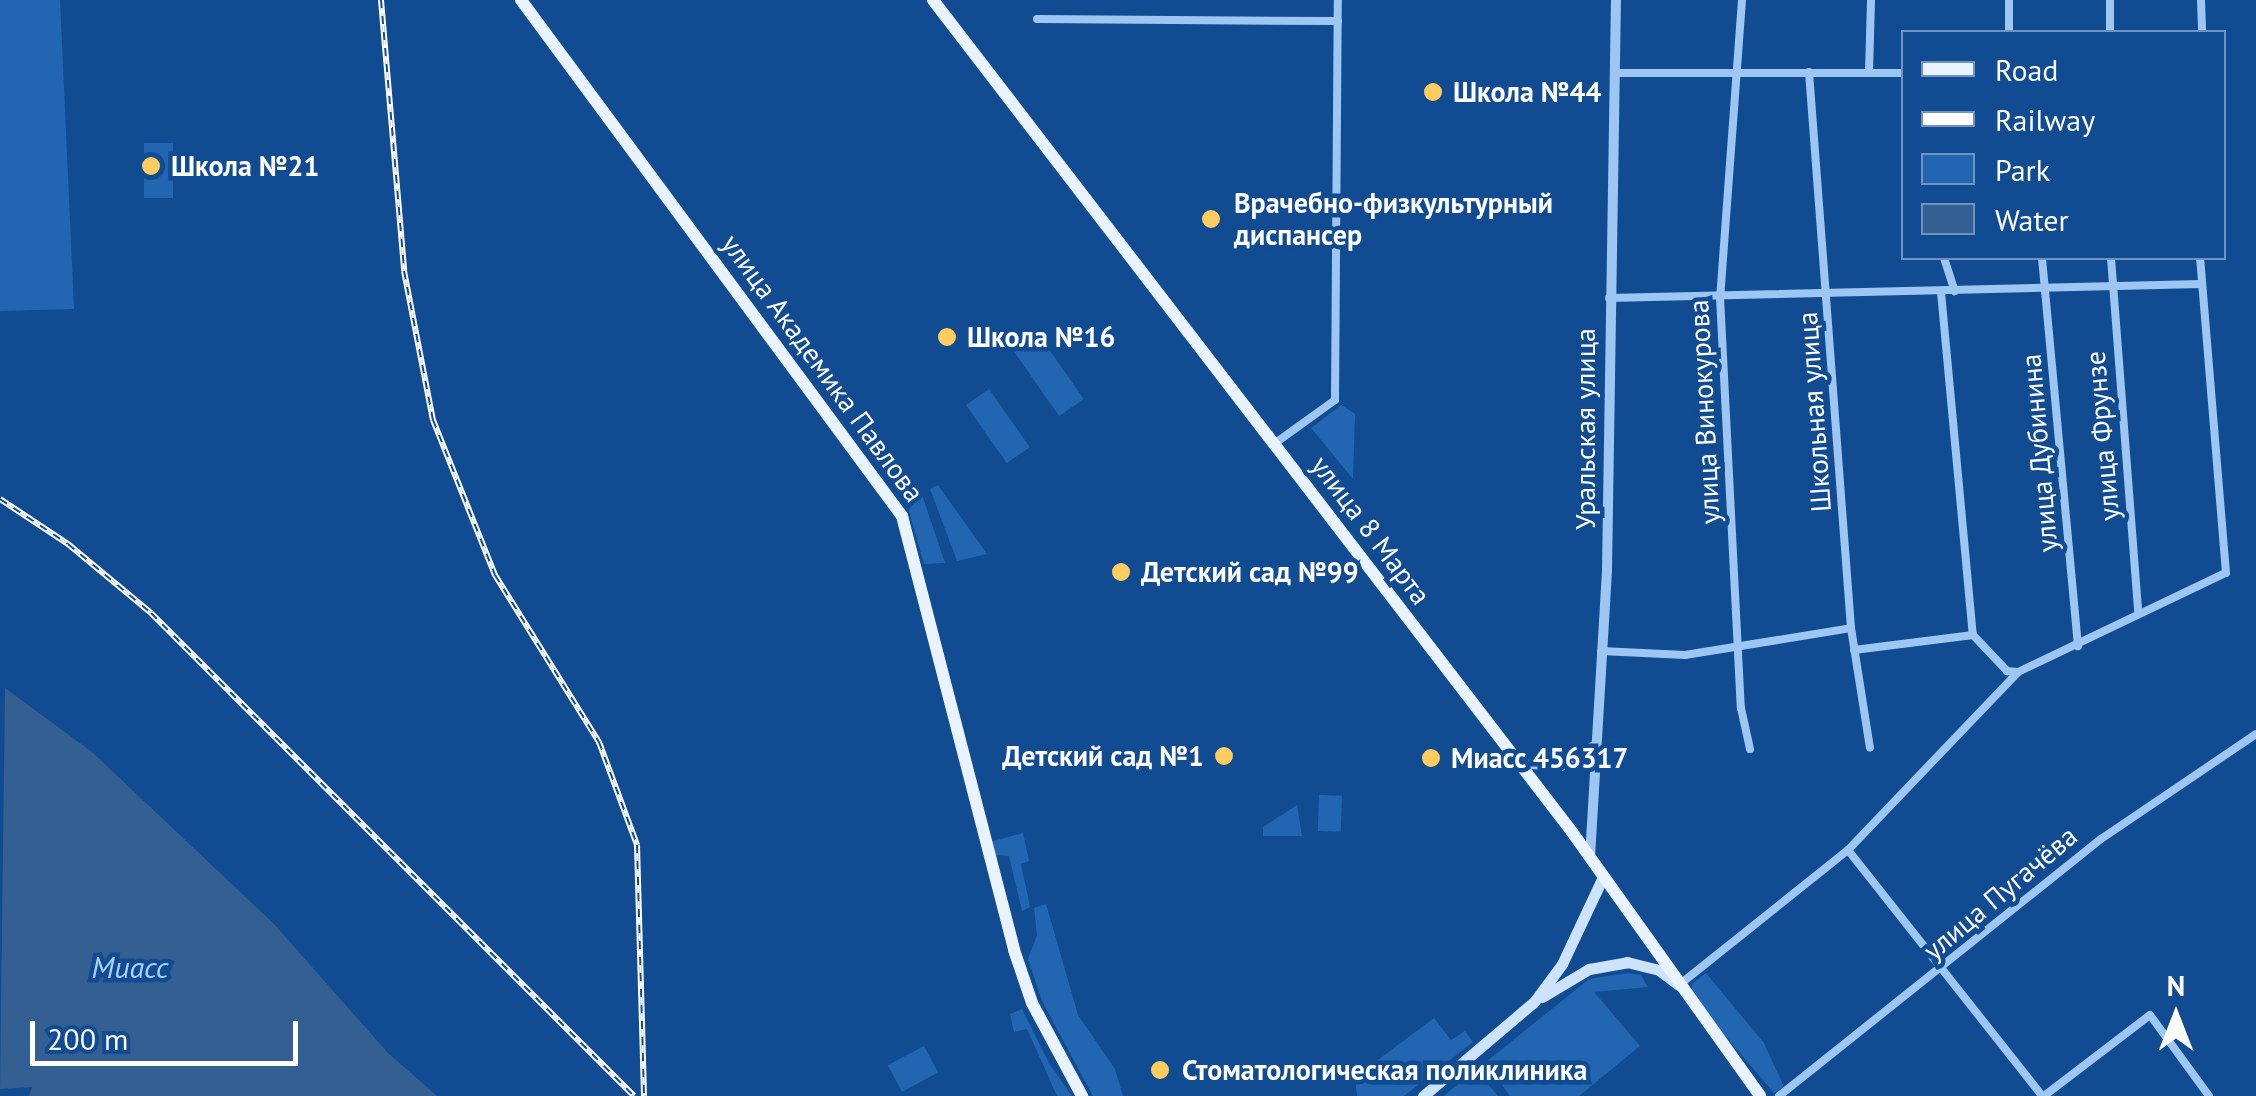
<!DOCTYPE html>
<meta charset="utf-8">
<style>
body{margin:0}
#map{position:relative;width:2256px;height:1096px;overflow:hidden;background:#114c92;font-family:"PT Sans",sans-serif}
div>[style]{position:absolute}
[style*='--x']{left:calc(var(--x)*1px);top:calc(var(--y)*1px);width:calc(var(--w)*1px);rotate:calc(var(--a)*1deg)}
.green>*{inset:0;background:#2266b1;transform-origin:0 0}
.water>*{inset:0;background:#335f92}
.minor>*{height:8px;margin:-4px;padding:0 4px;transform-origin:4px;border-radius:4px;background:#9dc6f3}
.tertiary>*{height:10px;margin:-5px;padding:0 5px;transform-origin:5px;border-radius:5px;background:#9dc6f3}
.secondary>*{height:11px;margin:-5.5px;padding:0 5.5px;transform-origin:5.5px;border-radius:5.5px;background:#cce2fd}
.primary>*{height:12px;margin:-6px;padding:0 6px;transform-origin:6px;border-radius:6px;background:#e9f2ff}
.rail>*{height:6px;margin-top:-3px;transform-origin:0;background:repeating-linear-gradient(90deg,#114c92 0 8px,#fff 0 16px);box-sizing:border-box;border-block:2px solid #fff}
.dots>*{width:28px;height:28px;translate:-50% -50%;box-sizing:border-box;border:5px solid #114c92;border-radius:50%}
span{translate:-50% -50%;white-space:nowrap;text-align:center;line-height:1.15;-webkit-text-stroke:9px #114c92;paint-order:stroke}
.poi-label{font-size:28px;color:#fff;font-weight:700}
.left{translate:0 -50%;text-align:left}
.right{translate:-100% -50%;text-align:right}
.street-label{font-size:28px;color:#fff}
.water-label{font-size:30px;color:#a9d0fa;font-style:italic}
.legend{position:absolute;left:1901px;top:30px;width:325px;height:230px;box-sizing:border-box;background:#114c92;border:2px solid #7094be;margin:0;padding:12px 18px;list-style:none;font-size:30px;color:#fff}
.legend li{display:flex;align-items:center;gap:20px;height:50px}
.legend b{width:50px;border:2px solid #7094be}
.north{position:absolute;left:2126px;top:966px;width:100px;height:100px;-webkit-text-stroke:8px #114c92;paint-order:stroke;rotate:0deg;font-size:28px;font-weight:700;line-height:40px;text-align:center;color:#fff}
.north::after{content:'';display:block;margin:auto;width:35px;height:45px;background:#fff;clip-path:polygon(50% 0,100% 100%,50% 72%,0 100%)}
.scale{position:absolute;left:30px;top:1021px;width:268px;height:45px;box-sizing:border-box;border:5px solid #fff;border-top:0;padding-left:12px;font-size:30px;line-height:35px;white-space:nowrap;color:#fff;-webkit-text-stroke:8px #114c92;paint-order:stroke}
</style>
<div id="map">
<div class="green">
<i style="clip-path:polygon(0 0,60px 0,74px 309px,0 311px)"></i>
<i style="left:173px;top:143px;width:55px;height:29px;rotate:90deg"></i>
<i style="left:1039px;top:335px;width:78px;height:30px;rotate:55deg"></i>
<i style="left:989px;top:389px;width:71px;height:28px;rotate:55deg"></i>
<i style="clip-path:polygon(1341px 405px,1355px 414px,1353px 479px,1311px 428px)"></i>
<i style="clip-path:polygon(938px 485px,987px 554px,957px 561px,930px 489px)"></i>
<i style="clip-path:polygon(913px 495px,922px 495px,945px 563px,924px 564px,909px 511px)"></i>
<i style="left:1319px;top:795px;width:23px;height:36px;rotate:2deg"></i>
<i style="clip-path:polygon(1297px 805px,1302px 836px,1263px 836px,1263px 827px)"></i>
<i style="clip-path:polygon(1023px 833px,1029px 861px,1021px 864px,1030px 907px,1022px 911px,1009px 856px,994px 855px,990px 842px)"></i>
<i style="clip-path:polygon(1046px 904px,1078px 1015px,1115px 1069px,1123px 1096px,1093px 1096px,1042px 1001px,1028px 959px,1037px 935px,1034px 908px)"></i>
<i style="clip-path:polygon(1628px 973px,1641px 975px,1648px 987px,1594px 992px,1640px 1046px,1579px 1096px,1510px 1096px,1486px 1062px,1589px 979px)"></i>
<i style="clip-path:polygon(1706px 973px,1764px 1043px,1784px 1087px,1774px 1093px,1692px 997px,1692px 984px)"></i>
<i style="clip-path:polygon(1022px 1009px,1050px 1065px,1072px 1096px,1057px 1096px,1027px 1029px,1014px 1032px,1010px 1014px)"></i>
<i style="clip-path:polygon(1434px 1018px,1451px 1040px,1465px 1031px,1473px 1042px,1404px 1096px,1357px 1096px,1355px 1077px)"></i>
<i style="left:924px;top:1046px;width:30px;height:41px;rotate:62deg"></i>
<i style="clip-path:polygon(1475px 1069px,1498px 1096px,1444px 1096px)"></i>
</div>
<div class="water">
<i style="clip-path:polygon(5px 688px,92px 752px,274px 924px,388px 1053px,437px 1096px,29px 1096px,32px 1087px,0 1089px)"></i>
</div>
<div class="minor">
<i style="--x:1742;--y:0;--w:298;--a:94.2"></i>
<i style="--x:1720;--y:297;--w:412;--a:87.1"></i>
<i style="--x:1741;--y:708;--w:42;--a:77.6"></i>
<i style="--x:2201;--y:0;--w:32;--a:88"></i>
<i style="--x:1037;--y:19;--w:301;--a:0.4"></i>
<i style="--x:2009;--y:32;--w:32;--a:-90"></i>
<i style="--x:2110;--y:32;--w:32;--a:-90"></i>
<i style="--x:1809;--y:72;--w:558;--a:85.68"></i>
<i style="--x:1851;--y:628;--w:121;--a:81"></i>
<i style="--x:1869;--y:72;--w:72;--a:-88.4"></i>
<i style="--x:1614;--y:73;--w:290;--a:0"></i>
<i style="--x:1944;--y:258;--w:35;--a:72"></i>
<i style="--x:2042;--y:258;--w:390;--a:84.7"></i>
<i style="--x:2111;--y:258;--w:354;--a:85.6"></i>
<i style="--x:1941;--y:292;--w:344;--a:84.7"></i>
<i style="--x:1609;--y:298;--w:592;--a:-1.35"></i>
<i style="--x:1274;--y:444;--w:75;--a:-35.8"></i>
<i style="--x:1335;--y:400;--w:400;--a:-89.6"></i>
<i style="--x:1973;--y:635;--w:50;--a:46.6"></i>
<i style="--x:2007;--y:671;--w:11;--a:5"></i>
<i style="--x:1854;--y:650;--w:120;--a:-7.2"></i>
<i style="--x:1601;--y:651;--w:84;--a:2.7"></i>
<i style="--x:1685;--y:655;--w:168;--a:-9.2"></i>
<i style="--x:1848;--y:850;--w:313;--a:51.7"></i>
<i style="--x:1679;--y:985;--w:216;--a:-38.6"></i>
<i style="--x:1848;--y:850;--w:246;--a:-46.3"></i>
<i style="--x:2018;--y:672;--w:230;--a:-25.5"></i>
<i style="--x:2226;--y:573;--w:316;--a:-94.7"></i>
<i style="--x:1779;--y:1096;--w:412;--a:-38.6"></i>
<i style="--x:2101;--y:839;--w:187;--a:-34.1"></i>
<i style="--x:2044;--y:1096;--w:133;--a:-37.4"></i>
<i style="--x:2150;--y:1015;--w:100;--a:53.9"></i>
</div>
<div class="tertiary">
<i style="--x:1518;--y:763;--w:43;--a:4"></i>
<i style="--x:1561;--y:766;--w:41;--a:-31"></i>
<i style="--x:1590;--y:857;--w:288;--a:-86.6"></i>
<i style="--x:1607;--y:570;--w:570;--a:-89.1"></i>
</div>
<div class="secondary">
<i style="--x:1542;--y:997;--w:55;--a:-30.8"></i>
<i style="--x:1589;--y:969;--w:39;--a:-10"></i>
<i style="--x:1627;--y:962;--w:33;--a:14"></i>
<i style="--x:1659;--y:970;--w:25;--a:37"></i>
<i style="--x:1423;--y:1096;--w:145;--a:-40.3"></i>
<i style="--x:1534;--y:1002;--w:47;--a:-53.6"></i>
<i style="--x:1562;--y:964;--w:96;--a:-64.8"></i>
</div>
<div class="primary">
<i style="--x:521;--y:0;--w:641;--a:53.56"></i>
<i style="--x:902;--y:516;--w:448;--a:75.5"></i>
<i style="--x:1014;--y:950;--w:56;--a:71.2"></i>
<i style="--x:1032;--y:1003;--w:106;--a:61.7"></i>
<i style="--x:933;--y:0;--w:1049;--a:52.47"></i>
<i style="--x:1572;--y:832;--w:324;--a:54.5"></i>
</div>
<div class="rail">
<i style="--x:381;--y:0;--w:272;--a:85.1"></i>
<i style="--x:404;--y:271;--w:152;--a:79"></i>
<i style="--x:433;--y:420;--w:167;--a:68.2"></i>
<i style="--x:495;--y:575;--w:197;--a:58.1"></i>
<i style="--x:599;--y:742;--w:110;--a:69.7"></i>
<i style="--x:637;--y:845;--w:251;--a:88.4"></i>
<i style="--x:0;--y:499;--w:82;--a:33.5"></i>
<i style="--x:68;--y:544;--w:108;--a:39.7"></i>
<i style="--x:151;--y:613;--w:683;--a:45"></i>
</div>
<div class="dots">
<i style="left:1433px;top:92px;background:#ffcd5f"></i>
<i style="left:151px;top:166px;background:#ffcd5f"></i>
<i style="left:1211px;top:219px;background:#ffcd5f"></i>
<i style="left:947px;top:337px;background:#ffcd5f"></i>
<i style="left:1121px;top:572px;background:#ffcd5f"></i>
<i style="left:1224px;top:756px;background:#ffcd5f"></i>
<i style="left:1431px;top:758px;background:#ffcd5f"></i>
<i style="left:1160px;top:1070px;background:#ffcd5f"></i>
</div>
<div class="poi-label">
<span class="left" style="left:1453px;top:92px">Школа №44</span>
<span class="left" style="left:171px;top:166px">Школа №21</span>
<span class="left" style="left:1234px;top:219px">Врачебно-физкультурный<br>диспансер</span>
<span class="left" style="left:967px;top:337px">Школа №16</span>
<span class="left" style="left:1141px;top:572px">Детский сад №99</span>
<span class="right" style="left:1204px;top:756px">Детский сад №1</span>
<span class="left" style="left:1451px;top:758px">Миасс 456317</span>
<span class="left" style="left:1182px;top:1070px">Стоматологическая поликлиника</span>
</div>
<div class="street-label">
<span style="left:823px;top:368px;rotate:54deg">улица Академика Павлова</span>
<span style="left:1704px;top:412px;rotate:-93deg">улица Винокурова</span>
<span style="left:1814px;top:412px;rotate:-94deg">Школьная улица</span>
<span style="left:1585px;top:429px;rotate:-90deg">Уральская улица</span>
<span style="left:2102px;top:436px;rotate:-95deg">улица Фрунзе</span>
<span style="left:2039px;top:453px;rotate:-95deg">улица Дубинина</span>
<span style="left:1371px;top:530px;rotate:53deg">улица 8 Марта</span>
<span style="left:2000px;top:893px;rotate:-40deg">улица Пугачёва</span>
</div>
<div class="water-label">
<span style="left:130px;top:967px">Миасс</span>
</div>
<ul class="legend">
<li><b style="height:12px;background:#e9f2ff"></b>Road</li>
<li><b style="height:12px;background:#fff"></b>Railway</li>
<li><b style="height:28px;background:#2266b1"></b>Park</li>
<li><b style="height:28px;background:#335f92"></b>Water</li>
</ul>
<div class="north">N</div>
<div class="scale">200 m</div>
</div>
